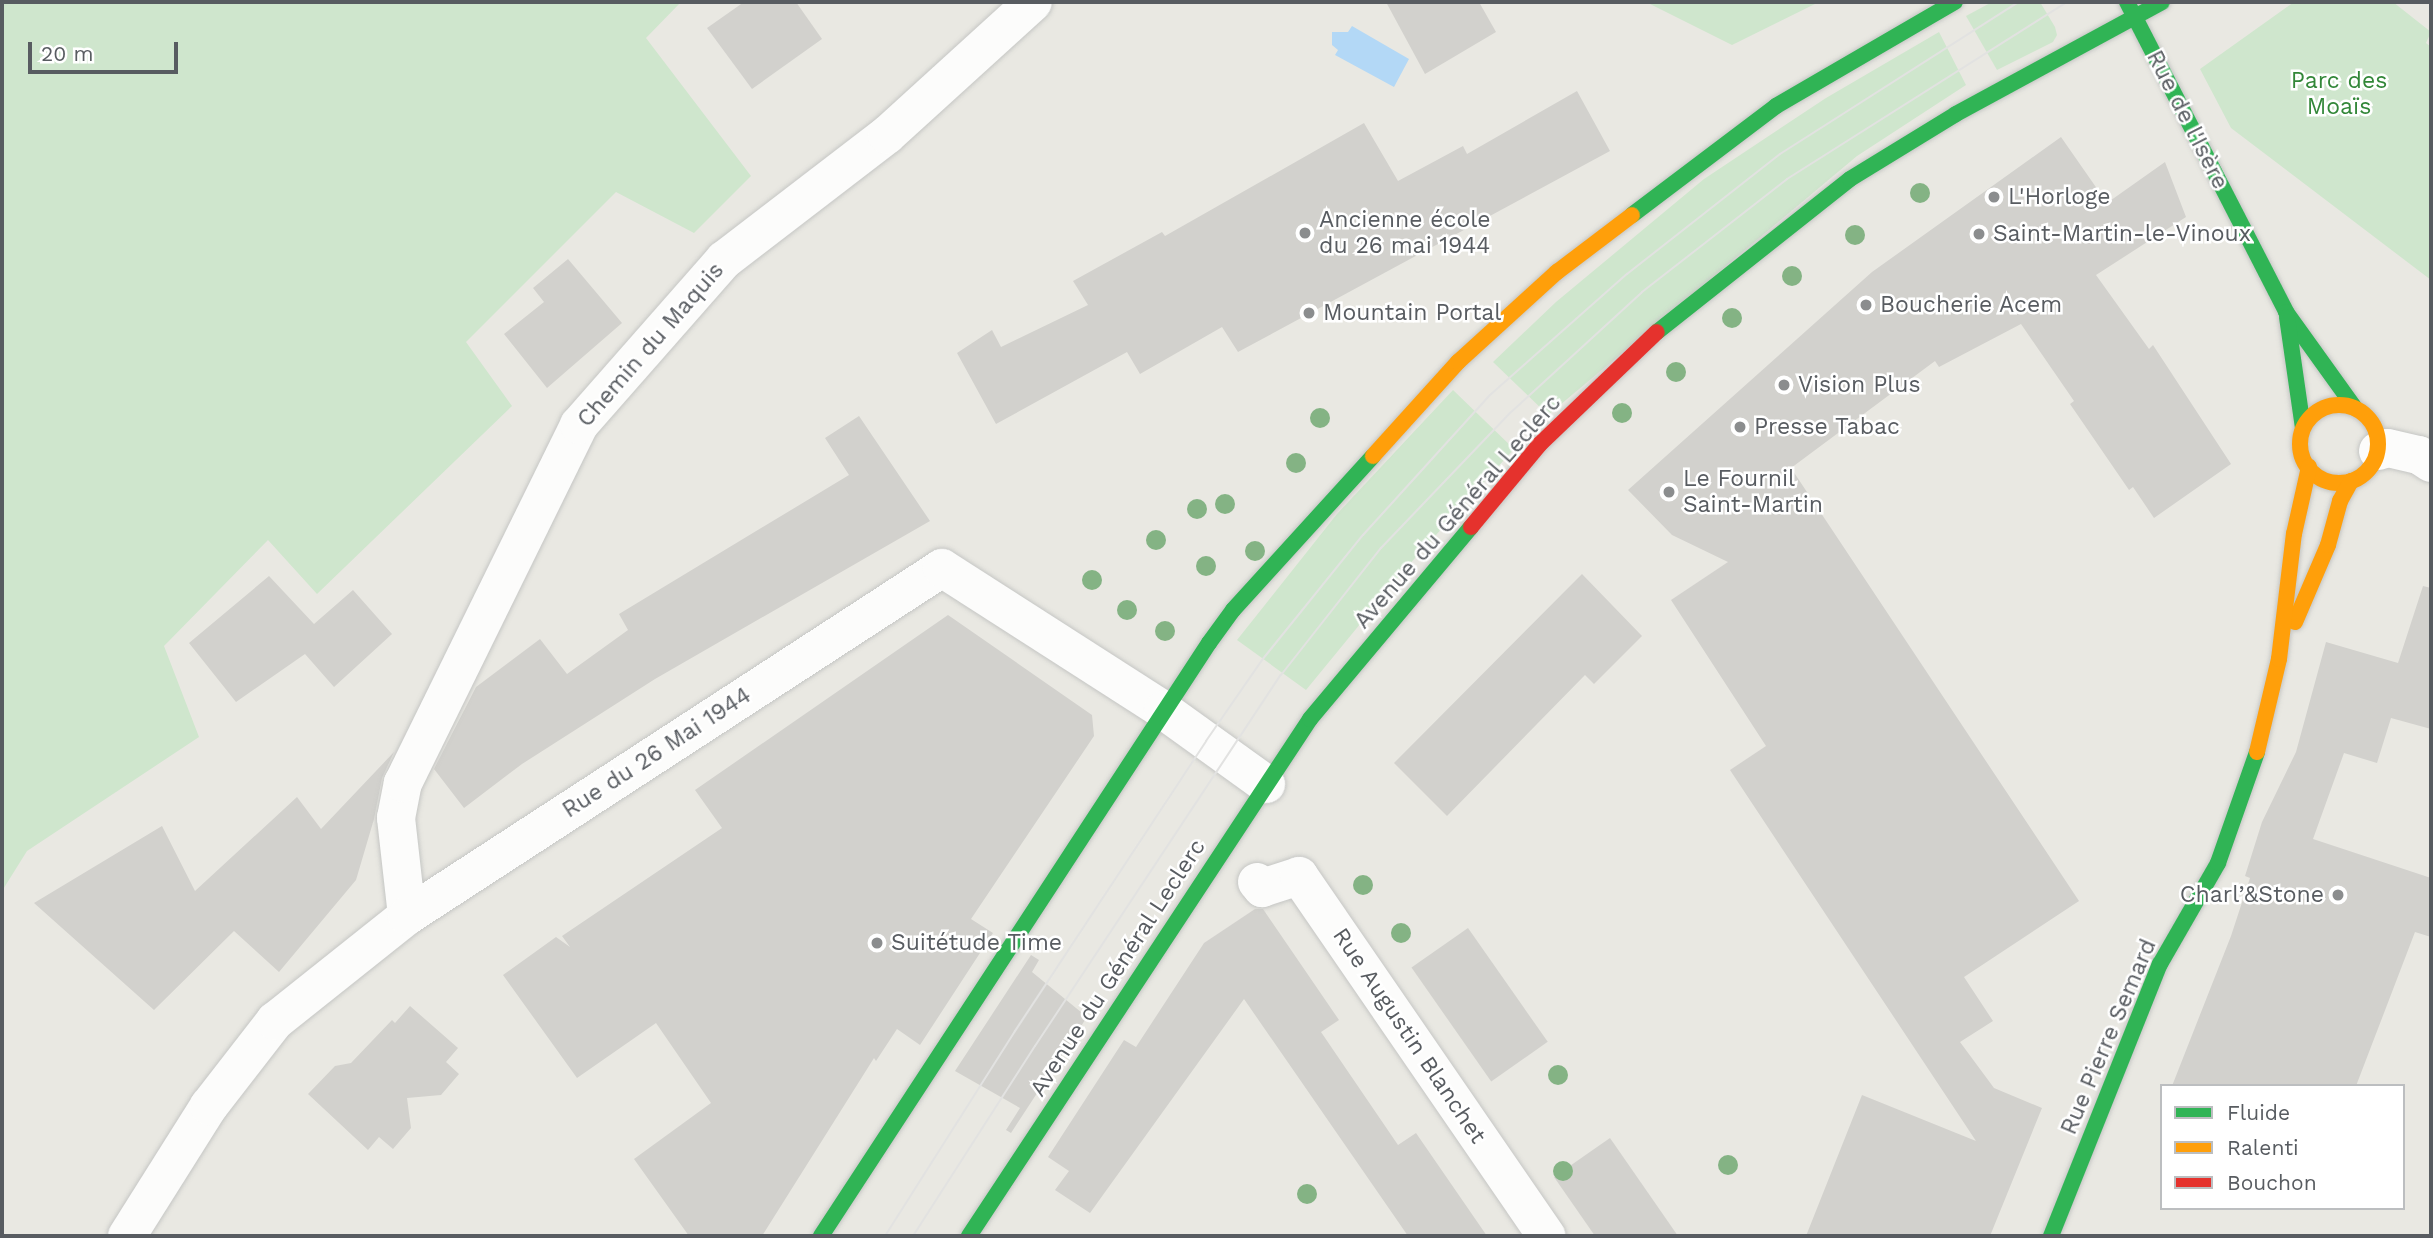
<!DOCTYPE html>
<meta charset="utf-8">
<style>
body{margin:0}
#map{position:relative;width:2433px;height:1238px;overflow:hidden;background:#e9e8e2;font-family:"Work Sans",sans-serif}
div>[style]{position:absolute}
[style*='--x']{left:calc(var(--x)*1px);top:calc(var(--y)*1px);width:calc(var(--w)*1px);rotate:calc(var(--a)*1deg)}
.green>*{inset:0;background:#cfe6cd}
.water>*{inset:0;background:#b3d8f6}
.building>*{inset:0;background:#d2d1cd;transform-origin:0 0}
.roads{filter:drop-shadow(0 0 2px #c5c6c4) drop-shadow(0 0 2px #c5c6c4)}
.street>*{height:38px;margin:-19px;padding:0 19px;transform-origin:19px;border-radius:19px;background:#fcfcfb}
.fast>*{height:16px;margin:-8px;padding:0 8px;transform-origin:8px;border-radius:8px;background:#30b455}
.slow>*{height:16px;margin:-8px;padding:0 8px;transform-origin:8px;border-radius:8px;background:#ff9f0a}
.slow>.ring{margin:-8px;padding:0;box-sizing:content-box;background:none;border:16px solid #ff9f0a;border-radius:50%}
.jam>*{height:16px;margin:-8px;padding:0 8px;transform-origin:8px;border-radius:8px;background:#e5322d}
.tram>*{height:2px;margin:-1px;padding:0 1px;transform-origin:1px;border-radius:1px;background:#e2e2e1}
.trees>*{width:20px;height:20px;margin:-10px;border-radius:50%;background:#84b384}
.dots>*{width:19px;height:19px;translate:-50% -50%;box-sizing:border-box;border:4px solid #fff;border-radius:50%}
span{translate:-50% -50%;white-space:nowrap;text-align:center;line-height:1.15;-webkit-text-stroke:5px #fff;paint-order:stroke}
.park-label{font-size:23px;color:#328738}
.street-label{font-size:23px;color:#585c61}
.poi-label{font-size:23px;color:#585c61}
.left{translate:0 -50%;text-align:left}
.right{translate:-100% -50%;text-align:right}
.frame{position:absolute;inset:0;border:4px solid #585c61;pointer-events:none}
.legend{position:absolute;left:2160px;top:1084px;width:245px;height:126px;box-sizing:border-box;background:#fff;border:2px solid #bcbec0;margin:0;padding:9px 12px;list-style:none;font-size:21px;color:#585c61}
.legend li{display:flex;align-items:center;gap:14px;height:35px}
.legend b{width:35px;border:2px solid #bcbec0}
.scale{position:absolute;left:28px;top:42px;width:150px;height:32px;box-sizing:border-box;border:4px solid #585c61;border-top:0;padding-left:9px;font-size:21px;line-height:24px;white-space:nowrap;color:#585c61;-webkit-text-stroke:5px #fff;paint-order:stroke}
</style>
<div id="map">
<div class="green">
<i style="clip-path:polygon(2px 2px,681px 2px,646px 38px,751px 176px,694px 233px,616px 192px,466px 342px,512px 406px,317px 594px,268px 540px,164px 646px,199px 737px,27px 851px,2px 891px)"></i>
<i style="clip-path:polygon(1646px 2px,1819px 2px,1732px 45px)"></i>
<i style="clip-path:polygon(1992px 2px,2040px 2px,2055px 27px,2057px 35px,2053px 42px,1997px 70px,1966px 16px)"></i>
<i style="clip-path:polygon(2294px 2px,2393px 2px,2431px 32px,2426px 43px,2431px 47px,2431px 280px,2231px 128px,2200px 69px)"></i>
<i style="clip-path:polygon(1939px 32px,1966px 85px,1857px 156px,1548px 415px,1493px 362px,1556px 302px,1704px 179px,1826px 98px)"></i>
<i style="clip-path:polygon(1453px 390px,1514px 449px,1406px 568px,1306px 690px,1237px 640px,1337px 514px)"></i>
</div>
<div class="water">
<i style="clip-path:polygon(1352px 26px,1409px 59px,1394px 87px,1335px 55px,1338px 50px,1332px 45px,1332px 32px,1348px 32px)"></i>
</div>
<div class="building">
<i style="clip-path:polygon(744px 2px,796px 2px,822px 39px,752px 89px,707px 28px)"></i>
<i style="clip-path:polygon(1386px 2px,1479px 2px,1496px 32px,1425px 74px)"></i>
<i style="clip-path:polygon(1577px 91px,1610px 151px,1238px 352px,1222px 327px,1140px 374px,1127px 352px,996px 424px,957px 353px,992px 330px,1001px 347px,1088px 305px,1073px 281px,1162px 232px,1165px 236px,1364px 123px,1398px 181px,1463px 146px,1467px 154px)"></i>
<i style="clip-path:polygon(2061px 137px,2107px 203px,2165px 162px,2186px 217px,2096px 275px,2149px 349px,2153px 345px,2231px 464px,2154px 518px,2133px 487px,2129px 490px,2070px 404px,2074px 401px,2021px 324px,1939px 367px,1935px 361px,1791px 468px,2079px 901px,1964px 977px,1993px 1021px,1960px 1042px,1994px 1088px,2042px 1108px,1990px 1236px,1806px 1236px,1862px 1095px,1976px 1141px,1730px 770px,1766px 746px,1671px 600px,1728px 562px,1672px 535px,1628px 490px,1872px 272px)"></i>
<i style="clip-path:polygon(568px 259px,622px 323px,547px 388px,504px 334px,544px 302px,533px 288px)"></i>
<i style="clip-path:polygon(859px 416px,930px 521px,655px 679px,522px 764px,464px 808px,434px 769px,476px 687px,540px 639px,567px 674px,628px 630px,619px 614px,849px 475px,825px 438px)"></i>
<i style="clip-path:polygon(1582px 574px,1642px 636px,1594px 684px,1585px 675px,1447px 816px,1394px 763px)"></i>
<i style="clip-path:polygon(269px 576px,314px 624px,353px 590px,392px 634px,334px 687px,305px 654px,236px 702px,189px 643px)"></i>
<i style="clip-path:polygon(2423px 586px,2431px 588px,2431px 729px,2391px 718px,2377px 763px,2344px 753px,2313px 839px,2431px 878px,2431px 937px,2415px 932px,2356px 1086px,2172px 1086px,2231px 936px,2250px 878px,2245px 876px,2262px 822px,2296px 752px,2326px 642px,2398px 663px)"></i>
<i style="clip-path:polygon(948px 615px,1092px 715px,1094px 736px,971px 919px,993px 933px,920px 1045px,897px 1029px,876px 1061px,874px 1058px,762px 1236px,689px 1236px,634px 1159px,711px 1103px,656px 1023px,577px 1078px,503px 975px,556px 937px,570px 947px,562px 936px,722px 828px,695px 790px)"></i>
<i style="clip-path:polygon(394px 752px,382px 778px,374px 819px,356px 880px,279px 972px,234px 931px,154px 1010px,34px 903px,162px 826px,195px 891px,297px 797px,321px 829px)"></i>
<i style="clip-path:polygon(1255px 909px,1263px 909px,1339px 1020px,1321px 1032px,1398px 1145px,1416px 1133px,1487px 1236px,1408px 1236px,1244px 999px,1090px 1213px,1055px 1190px,1069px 1171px,1048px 1157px,1124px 1040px,1136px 1047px,1204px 943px)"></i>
<i style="left:1468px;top:928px;width:139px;height:69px;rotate:55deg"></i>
<i style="clip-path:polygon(1031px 955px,1039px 960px,1032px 972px,1087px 1017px,1011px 1133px,1006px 1130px,1020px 1108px,955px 1071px)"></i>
<i style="clip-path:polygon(410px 1006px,458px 1048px,446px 1062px,459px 1074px,441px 1095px,407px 1098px,411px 1128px,393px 1149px,379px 1137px,368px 1150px,308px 1094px,335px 1066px,351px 1063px,392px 1020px,395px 1023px)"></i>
<i style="clip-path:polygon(1610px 1138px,1678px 1236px,1595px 1236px,1554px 1177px)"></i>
</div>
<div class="roads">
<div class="street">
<i style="--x:2378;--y:451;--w:10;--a:-17"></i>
<i style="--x:2388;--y:448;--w:32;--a:13"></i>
<i style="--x:2419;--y:455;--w:14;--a:34"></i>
<i style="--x:1257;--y:882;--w:8;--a:50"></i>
<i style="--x:1262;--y:888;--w:39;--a:-18"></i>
<i style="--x:1299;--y:876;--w:437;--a:55.5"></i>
<i style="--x:407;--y:916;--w:99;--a:-96.4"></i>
<i style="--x:396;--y:818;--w:36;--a:-79"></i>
<i style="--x:403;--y:783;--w:399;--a:-63.8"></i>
<i style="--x:579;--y:425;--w:220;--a:-48.7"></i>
<i style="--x:724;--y:260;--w:205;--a:-37.5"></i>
<i style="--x:887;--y:135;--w:197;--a:-42.3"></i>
<i style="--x:127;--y:1236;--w:154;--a:-57.8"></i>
<i style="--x:209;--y:1106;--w:108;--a:-52.2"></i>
<i style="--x:275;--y:1021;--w:169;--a:-38.5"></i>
<i style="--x:407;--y:916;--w:638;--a:-33.04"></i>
<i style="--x:942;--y:568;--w:263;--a:32.7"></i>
<i style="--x:1163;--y:710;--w:127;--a:35.7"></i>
</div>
<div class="fast">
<i style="--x:2127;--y:2;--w:348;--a:62.8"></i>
<i style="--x:2286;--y:312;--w:118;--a:54.3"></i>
<i style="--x:1632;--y:215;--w:181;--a:-37.1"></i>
<i style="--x:1776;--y:106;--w:207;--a:-30.2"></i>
<i style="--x:2287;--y:317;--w:112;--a:81.8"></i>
<i style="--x:1657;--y:332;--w:246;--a:-38.4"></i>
<i style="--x:1850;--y:179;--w:124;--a:-31.5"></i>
<i style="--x:1956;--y:114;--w:234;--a:-28.5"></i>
<i style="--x:821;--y:1236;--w:709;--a:-56.8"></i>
<i style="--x:1209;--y:643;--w:41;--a:-54"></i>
<i style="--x:1233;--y:610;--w:208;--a:-47.7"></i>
<i style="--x:969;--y:1236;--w:619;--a:-56.59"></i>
<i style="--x:1310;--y:719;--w:251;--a:-50"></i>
<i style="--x:2051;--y:1236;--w:293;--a:-68.2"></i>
<i style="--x:2160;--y:964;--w:116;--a:-60.1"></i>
<i style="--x:2218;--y:863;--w:118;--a:-70.6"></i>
</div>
<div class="slow">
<i class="ring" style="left:2300px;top:405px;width:62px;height:62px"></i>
<i style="--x:1373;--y:456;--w:127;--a:-47.9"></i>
<i style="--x:1458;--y:362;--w:134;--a:-42.3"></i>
<i style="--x:1557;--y:272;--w:94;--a:-37.2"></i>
<i style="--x:2295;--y:622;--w:84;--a:-66.8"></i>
<i style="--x:2328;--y:545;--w:46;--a:-74.7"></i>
<i style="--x:2340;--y:501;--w:23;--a:-61"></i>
<i style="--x:2257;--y:752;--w:96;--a:-76.7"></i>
<i style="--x:2279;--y:659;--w:126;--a:-83.2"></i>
<i style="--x:2294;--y:534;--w:69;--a:-77.4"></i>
</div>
<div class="jam">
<i style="--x:1471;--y:527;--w:107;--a:-50.3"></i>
<i style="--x:1539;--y:445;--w:163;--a:-43.8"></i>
</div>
</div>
<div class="tram">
<i style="--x:885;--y:1236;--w:243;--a:-57.6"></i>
<i style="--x:1015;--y:1031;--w:347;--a:-56.6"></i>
<i style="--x:1206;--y:741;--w:98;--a:-55.3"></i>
<i style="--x:1262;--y:660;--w:161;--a:-51.1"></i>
<i style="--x:1363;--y:535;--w:189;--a:-47.8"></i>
<i style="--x:1490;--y:395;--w:183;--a:-41.5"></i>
<i style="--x:1627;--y:274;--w:194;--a:-38.1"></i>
<i style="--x:1780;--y:154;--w:283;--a:-32.5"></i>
<i style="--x:913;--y:1236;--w:226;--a:-57.3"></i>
<i style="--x:1035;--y:1046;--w:445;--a:-56.5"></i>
<i style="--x:1281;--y:675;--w:162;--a:-51.8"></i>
<i style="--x:1381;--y:548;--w:185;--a:-46.3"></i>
<i style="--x:1509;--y:414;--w:180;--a:-42.5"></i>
<i style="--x:1642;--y:292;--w:184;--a:-37.9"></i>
<i style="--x:1787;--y:179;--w:331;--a:-32.3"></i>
</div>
<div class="trees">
<i style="left:1920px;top:193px"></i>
<i style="left:1855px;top:235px"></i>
<i style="left:1792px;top:276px"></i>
<i style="left:1732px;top:318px"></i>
<i style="left:1676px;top:372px"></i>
<i style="left:1622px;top:413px"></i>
<i style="left:1320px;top:418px"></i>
<i style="left:1296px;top:463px"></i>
<i style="left:1225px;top:504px"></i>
<i style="left:1197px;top:509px"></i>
<i style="left:1156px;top:540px"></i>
<i style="left:1255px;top:551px"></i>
<i style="left:1206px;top:566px"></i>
<i style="left:1092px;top:580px"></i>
<i style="left:1127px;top:610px"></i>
<i style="left:1165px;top:631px"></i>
<i style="left:1363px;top:885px"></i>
<i style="left:1401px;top:933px"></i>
<i style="left:1558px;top:1075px"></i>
<i style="left:1728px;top:1165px"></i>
<i style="left:1563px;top:1171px"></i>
<i style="left:1307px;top:1194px"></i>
</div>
<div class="dots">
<i style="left:1994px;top:197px;background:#8b8d8e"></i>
<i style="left:1305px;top:233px;background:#8b8d8e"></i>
<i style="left:1979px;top:234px;background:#8b8d8e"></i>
<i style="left:1866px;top:305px;background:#8b8d8e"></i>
<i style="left:1309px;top:313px;background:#8b8d8e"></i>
<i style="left:1784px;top:385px;background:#8b8d8e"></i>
<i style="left:1740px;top:427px;background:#8b8d8e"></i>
<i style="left:1669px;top:492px;background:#8b8d8e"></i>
<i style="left:2338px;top:895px;background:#8b8d8e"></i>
<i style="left:877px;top:943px;background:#8b8d8e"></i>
</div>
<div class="park-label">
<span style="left:2339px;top:94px">Parc des<br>Moaïs</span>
</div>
<div class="street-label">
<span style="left:2187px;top:120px;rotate:63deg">Rue de l'Isère</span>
<span style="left:651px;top:345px;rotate:-49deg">Chemin du Maquis</span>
<span style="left:1458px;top:512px;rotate:-49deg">Avenue du Général Leclerc</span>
<span style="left:657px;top:753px;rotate:-33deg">Rue du 26 Mai 1944</span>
<span style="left:1118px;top:968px;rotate:-57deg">Avenue du Général Leclerc</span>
<span style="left:1409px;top:1036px;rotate:56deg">Rue Augustin Blanchet</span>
<span style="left:2109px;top:1037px;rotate:-67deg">Rue Pierre Semard</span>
</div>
<div class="poi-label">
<span class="left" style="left:2008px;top:197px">L'Horloge</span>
<span class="left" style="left:1319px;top:233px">Ancienne école<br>du 26 mai 1944</span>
<span class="left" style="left:1993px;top:234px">Saint-Martin-le-Vinoux</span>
<span class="left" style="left:1880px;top:305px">Boucherie Acem</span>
<span class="left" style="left:1323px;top:313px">Mountain Portal</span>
<span class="left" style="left:1798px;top:385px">Vision Plus</span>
<span class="left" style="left:1754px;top:427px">Presse Tabac</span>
<span class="left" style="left:1683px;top:492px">Le Fournil<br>Saint-Martin</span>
<span class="right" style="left:2324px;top:895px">Charl’&amp;Stone</span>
<span class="left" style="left:891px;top:943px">Suitétude Time</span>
</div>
<div class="frame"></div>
<ul class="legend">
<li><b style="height:9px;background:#30b455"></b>Fluide</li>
<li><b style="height:9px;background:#ff9f0a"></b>Ralenti</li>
<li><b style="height:9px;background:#e5322d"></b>Bouchon</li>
</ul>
<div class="scale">20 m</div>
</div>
